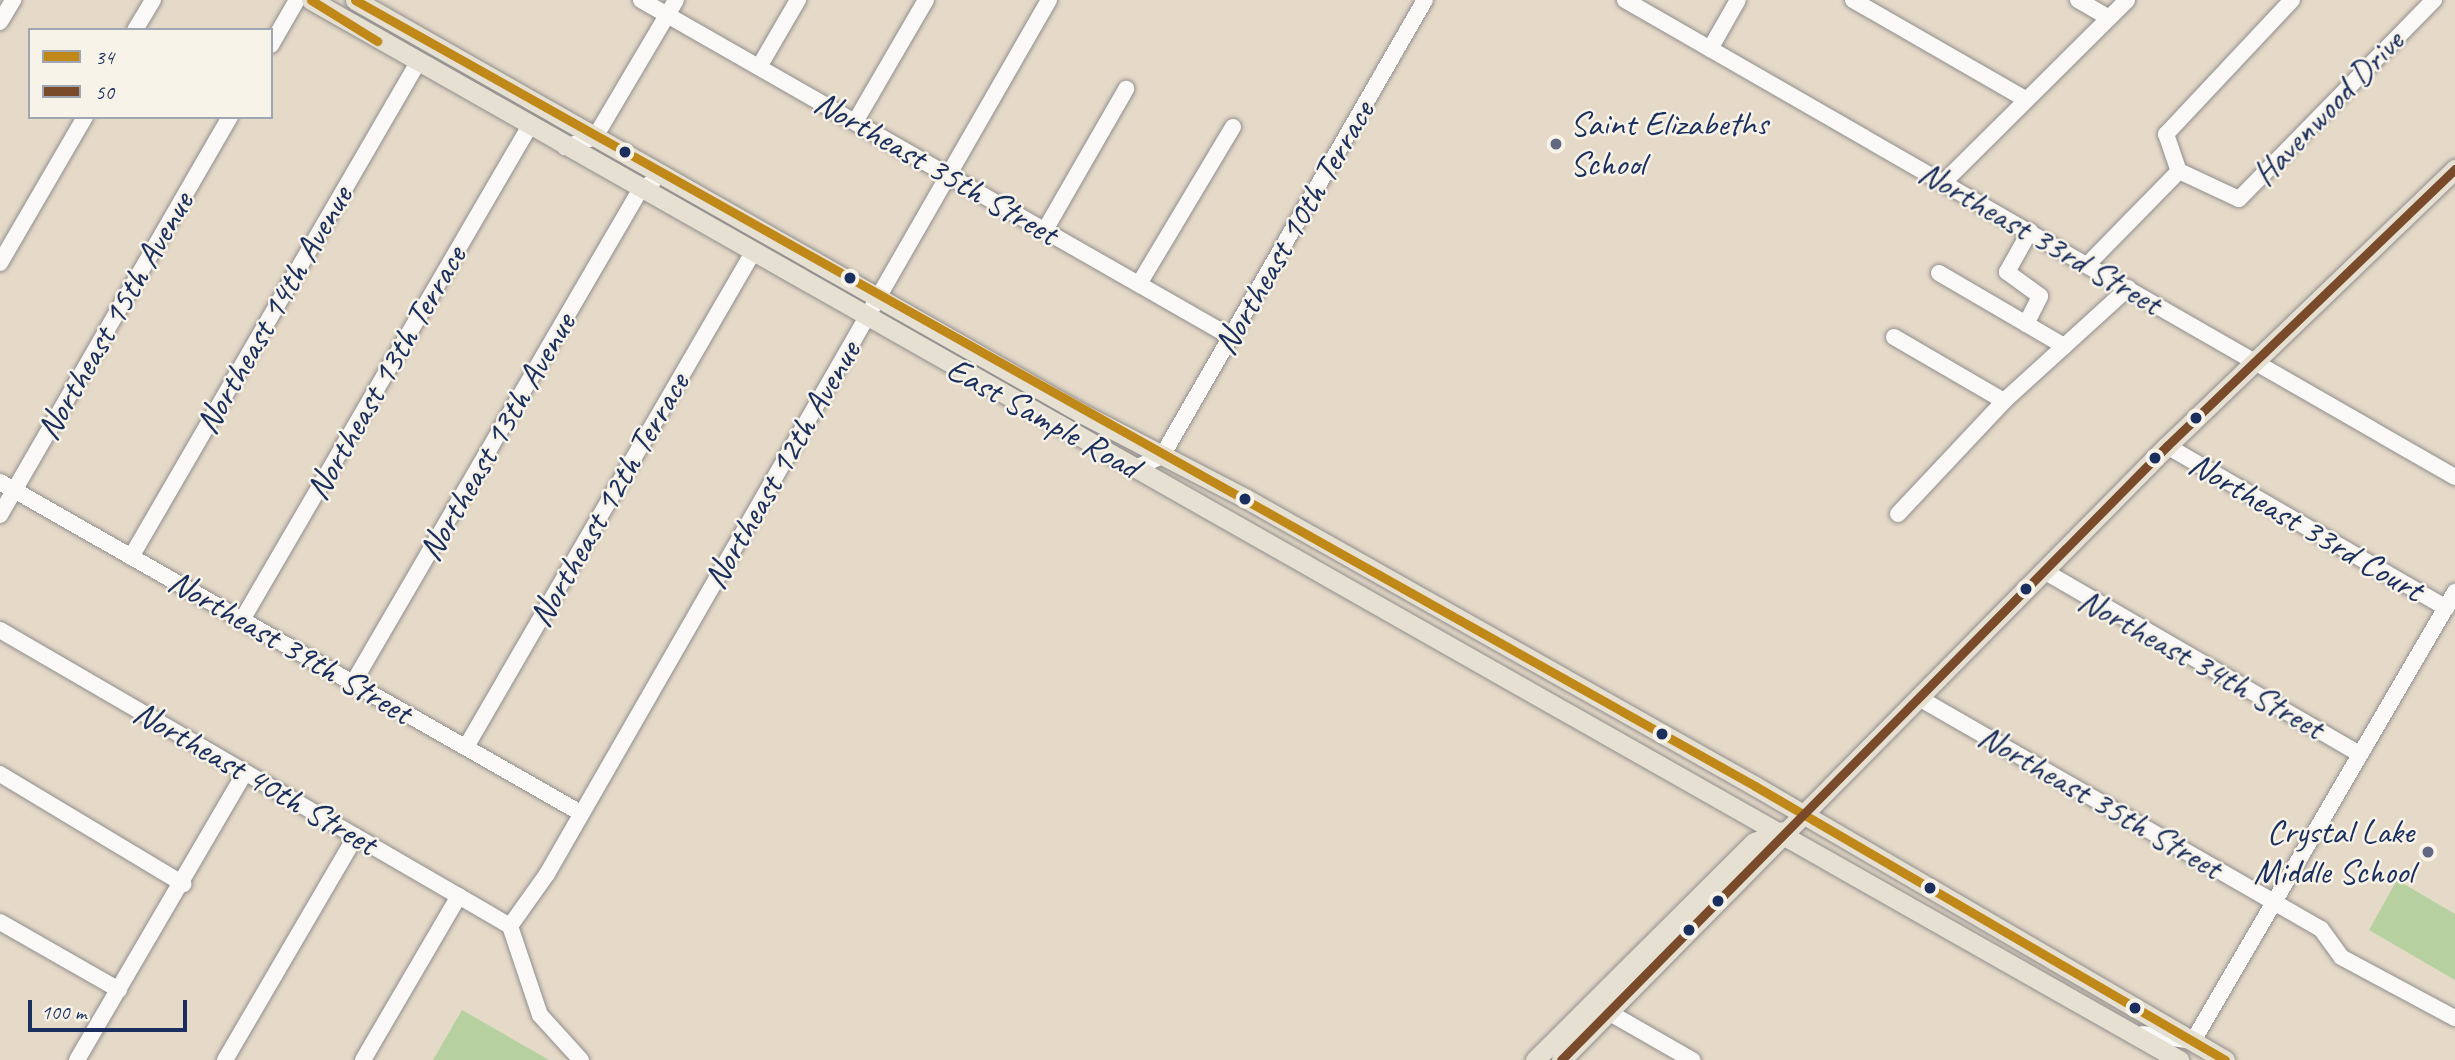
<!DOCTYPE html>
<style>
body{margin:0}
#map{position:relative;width:2455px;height:1060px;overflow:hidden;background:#e5d9c8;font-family:Caveat,sans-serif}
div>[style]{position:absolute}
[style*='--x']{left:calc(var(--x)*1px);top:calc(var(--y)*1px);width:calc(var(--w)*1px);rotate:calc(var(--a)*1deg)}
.green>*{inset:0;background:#b6d19f}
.roads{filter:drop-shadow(0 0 2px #908e8d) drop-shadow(0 0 2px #908e8d)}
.minor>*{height:16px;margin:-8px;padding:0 8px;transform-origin:8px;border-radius:8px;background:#fbf9f7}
.major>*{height:19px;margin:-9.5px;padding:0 9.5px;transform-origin:9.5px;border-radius:9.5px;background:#e6e0d2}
.bus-1>*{height:9px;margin:-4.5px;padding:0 4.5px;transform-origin:4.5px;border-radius:4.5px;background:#c08818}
.bus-2>*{height:9px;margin:-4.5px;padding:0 4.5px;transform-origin:4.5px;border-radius:4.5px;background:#7a4b2a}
.dots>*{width:19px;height:19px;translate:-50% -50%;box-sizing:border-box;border:4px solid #f7f3e8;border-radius:50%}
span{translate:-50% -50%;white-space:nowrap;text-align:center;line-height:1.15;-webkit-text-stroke:5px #f7f3e8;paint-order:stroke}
.street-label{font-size:35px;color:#1b2f5e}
.poi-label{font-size:35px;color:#1b2f5e}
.left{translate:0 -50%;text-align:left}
.right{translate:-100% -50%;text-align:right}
.legend{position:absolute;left:28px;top:28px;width:245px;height:91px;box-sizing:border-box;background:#f7f3e8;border:2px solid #9fa5b1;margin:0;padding:9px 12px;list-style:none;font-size:21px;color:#1b2f5e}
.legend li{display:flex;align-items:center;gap:14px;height:35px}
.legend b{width:35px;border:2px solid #9fa5b1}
.scale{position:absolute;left:28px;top:1000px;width:159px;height:32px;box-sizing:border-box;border:4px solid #1b2f5e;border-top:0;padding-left:9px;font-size:21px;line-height:24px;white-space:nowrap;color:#1b2f5e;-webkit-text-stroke:5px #f7f3e8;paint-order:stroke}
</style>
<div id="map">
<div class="green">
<i style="clip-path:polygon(2397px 880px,2455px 914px,2455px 980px,2369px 930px)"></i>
<i style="clip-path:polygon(462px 1010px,549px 1060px,433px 1060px)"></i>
</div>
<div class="roads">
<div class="minor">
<i style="--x:641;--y:0;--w:679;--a:29.73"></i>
<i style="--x:1625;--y:0;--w:957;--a:29.89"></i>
<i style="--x:1853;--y:0;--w:198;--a:29.9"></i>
<i style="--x:2078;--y:0;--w:36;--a:30"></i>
<i style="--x:2292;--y:0;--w:184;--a:133.2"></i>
<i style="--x:2166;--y:134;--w:39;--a:71"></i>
<i style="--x:2179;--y:171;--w:66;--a:25"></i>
<i style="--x:2239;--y:199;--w:279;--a:-45.6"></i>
<i style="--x:0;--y:22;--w:26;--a:-59"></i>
<i style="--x:135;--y:30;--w:35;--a:-59"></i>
<i style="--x:271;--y:45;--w:52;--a:-60"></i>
<i style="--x:1710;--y:49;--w:56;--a:-60.3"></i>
<i style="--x:759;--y:67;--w:78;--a:-59.8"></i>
<i style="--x:855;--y:122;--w:141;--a:-59.8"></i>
<i style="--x:565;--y:147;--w:32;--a:-18"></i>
<i style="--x:595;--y:137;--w:159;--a:-59.4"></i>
<i style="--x:1944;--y:182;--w:258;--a:-44.8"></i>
<i style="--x:1045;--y:230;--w:163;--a:-60.1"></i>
<i style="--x:0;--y:263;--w:169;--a:-59.8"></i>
<i style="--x:2088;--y:264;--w:130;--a:-45.6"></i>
<i style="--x:1939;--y:273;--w:145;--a:30.3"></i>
<i style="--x:1139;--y:284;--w:183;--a:-59.1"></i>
<i style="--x:2026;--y:324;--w:31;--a:-63"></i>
<i style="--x:2040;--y:296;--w:41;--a:-144"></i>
<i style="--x:2007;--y:272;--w:47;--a:-60.7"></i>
<i style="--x:1894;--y:337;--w:127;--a:30.2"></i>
<i style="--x:2167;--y:446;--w:323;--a:30.1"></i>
<i style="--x:1133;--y:469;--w:32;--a:-24"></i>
<i style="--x:1162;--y:456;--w:526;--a:-60.03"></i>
<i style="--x:0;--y:482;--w:666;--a:29.68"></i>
<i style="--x:1898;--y:514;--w:155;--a:-46.8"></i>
<i style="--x:2004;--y:401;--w:168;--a:-42.3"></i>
<i style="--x:0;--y:515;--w:460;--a:-60"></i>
<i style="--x:131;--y:557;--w:570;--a:-59.88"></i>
<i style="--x:2044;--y:571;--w:365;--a:30.1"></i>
<i style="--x:242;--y:620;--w:570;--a:-59.79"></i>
<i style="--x:0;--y:630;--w:590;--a:30.13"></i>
<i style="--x:353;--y:683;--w:570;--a:-59.79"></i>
<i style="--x:640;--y:190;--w:15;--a:-32"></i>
<i style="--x:1919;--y:698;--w:464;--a:29.9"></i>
<i style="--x:2321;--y:929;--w:34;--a:54"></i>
<i style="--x:2341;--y:957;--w:129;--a:28.2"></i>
<i style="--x:466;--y:747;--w:570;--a:-59.88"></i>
<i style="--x:0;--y:774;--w:214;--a:31"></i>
<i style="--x:0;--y:922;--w:137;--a:29.7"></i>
<i style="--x:510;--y:926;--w:64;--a:-54.6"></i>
<i style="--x:547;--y:874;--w:1008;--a:-60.13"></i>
<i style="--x:510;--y:926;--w:94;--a:71.4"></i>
<i style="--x:540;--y:1015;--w:61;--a:47.7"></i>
<i style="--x:1610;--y:1013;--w:95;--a:29.8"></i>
<i style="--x:2143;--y:1034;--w:50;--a:8"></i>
<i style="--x:2193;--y:1041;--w:520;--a:-59.74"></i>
<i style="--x:77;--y:1060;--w:333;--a:-59.7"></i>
<i style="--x:225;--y:1060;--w:259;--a:-59.7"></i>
<i style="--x:363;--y:1060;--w:190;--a:-59.7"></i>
</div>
<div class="major">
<i style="--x:311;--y:0;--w:2148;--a:29.57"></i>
<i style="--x:355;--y:0;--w:835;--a:29.63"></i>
<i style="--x:1081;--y:413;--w:185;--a:27.4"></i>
<i style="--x:1245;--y:498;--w:586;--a:29.45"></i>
<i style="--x:1755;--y:786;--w:544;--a:30.24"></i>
<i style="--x:1535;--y:1060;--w:309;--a:-44.9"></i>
<i style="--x:1754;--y:842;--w:30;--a:-21"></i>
<i style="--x:1561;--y:1060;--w:863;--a:-45.38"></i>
<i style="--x:2167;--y:446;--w:400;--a:-43.9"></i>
</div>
</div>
<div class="bus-1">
<i style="--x:311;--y:0;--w:78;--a:31.8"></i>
<i style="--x:355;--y:0;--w:1606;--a:29.31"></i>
<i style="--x:1755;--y:786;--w:544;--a:30.24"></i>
</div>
<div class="bus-2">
<i style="--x:1561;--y:1060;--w:863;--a:-45.38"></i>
<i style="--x:2167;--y:446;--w:400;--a:-43.9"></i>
</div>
<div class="dots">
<i style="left:1556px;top:144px;background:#626a83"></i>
<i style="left:625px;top:152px;background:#1b2f5e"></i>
<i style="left:850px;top:278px;background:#1b2f5e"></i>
<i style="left:2196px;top:418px;background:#1b2f5e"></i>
<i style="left:2155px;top:458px;background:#1b2f5e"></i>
<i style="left:1245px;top:499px;background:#1b2f5e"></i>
<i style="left:2026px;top:589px;background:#1b2f5e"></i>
<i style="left:1662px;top:734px;background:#1b2f5e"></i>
<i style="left:2428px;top:852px;background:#626a83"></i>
<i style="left:1930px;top:888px;background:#1b2f5e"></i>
<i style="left:1718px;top:901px;background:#1b2f5e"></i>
<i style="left:1689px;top:930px;background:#1b2f5e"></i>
<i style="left:2135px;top:1008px;background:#1b2f5e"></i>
</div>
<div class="street-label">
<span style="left:2328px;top:108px;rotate:-46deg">Havenwood Drive</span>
<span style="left:936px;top:168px;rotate:30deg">Northeast 35th Street</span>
<span style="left:1294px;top:228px;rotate:-60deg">Northeast 10th Terrace</span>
<span style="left:2040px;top:238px;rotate:30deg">Northeast 33rd Street</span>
<span style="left:274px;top:310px;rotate:-60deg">Northeast 14th Avenue</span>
<span style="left:115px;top:316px;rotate:-60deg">Northeast 15th Avenue</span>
<span style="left:386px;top:373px;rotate:-60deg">Northeast 13th Terrace</span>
<span style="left:1043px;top:418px;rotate:29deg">East Sample Road</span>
<span style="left:497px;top:437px;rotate:-60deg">Northeast 13th Avenue</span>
<span style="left:782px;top:465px;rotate:-60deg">Northeast 12th Avenue</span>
<span style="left:609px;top:500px;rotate:-60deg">Northeast 12th Terrace</span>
<span style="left:2306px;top:527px;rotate:30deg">Northeast 33rd Court</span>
<span style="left:290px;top:647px;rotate:30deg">Northeast 39th Street</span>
<span style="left:2201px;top:664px;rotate:29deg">Northeast 34th Street</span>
<span style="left:255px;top:778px;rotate:30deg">Northeast 40th Street</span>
<span style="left:2100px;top:802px;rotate:30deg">Northeast 35th Street</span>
</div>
<div class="poi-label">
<span class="left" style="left:1570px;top:144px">Saint Elizabeths<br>School</span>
<span class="right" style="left:2414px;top:852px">Crystal Lake<br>Middle School</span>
</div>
<ul class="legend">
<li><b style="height:9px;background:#c08818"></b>34</li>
<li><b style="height:9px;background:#7a4b2a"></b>50</li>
</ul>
<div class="scale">100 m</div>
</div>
